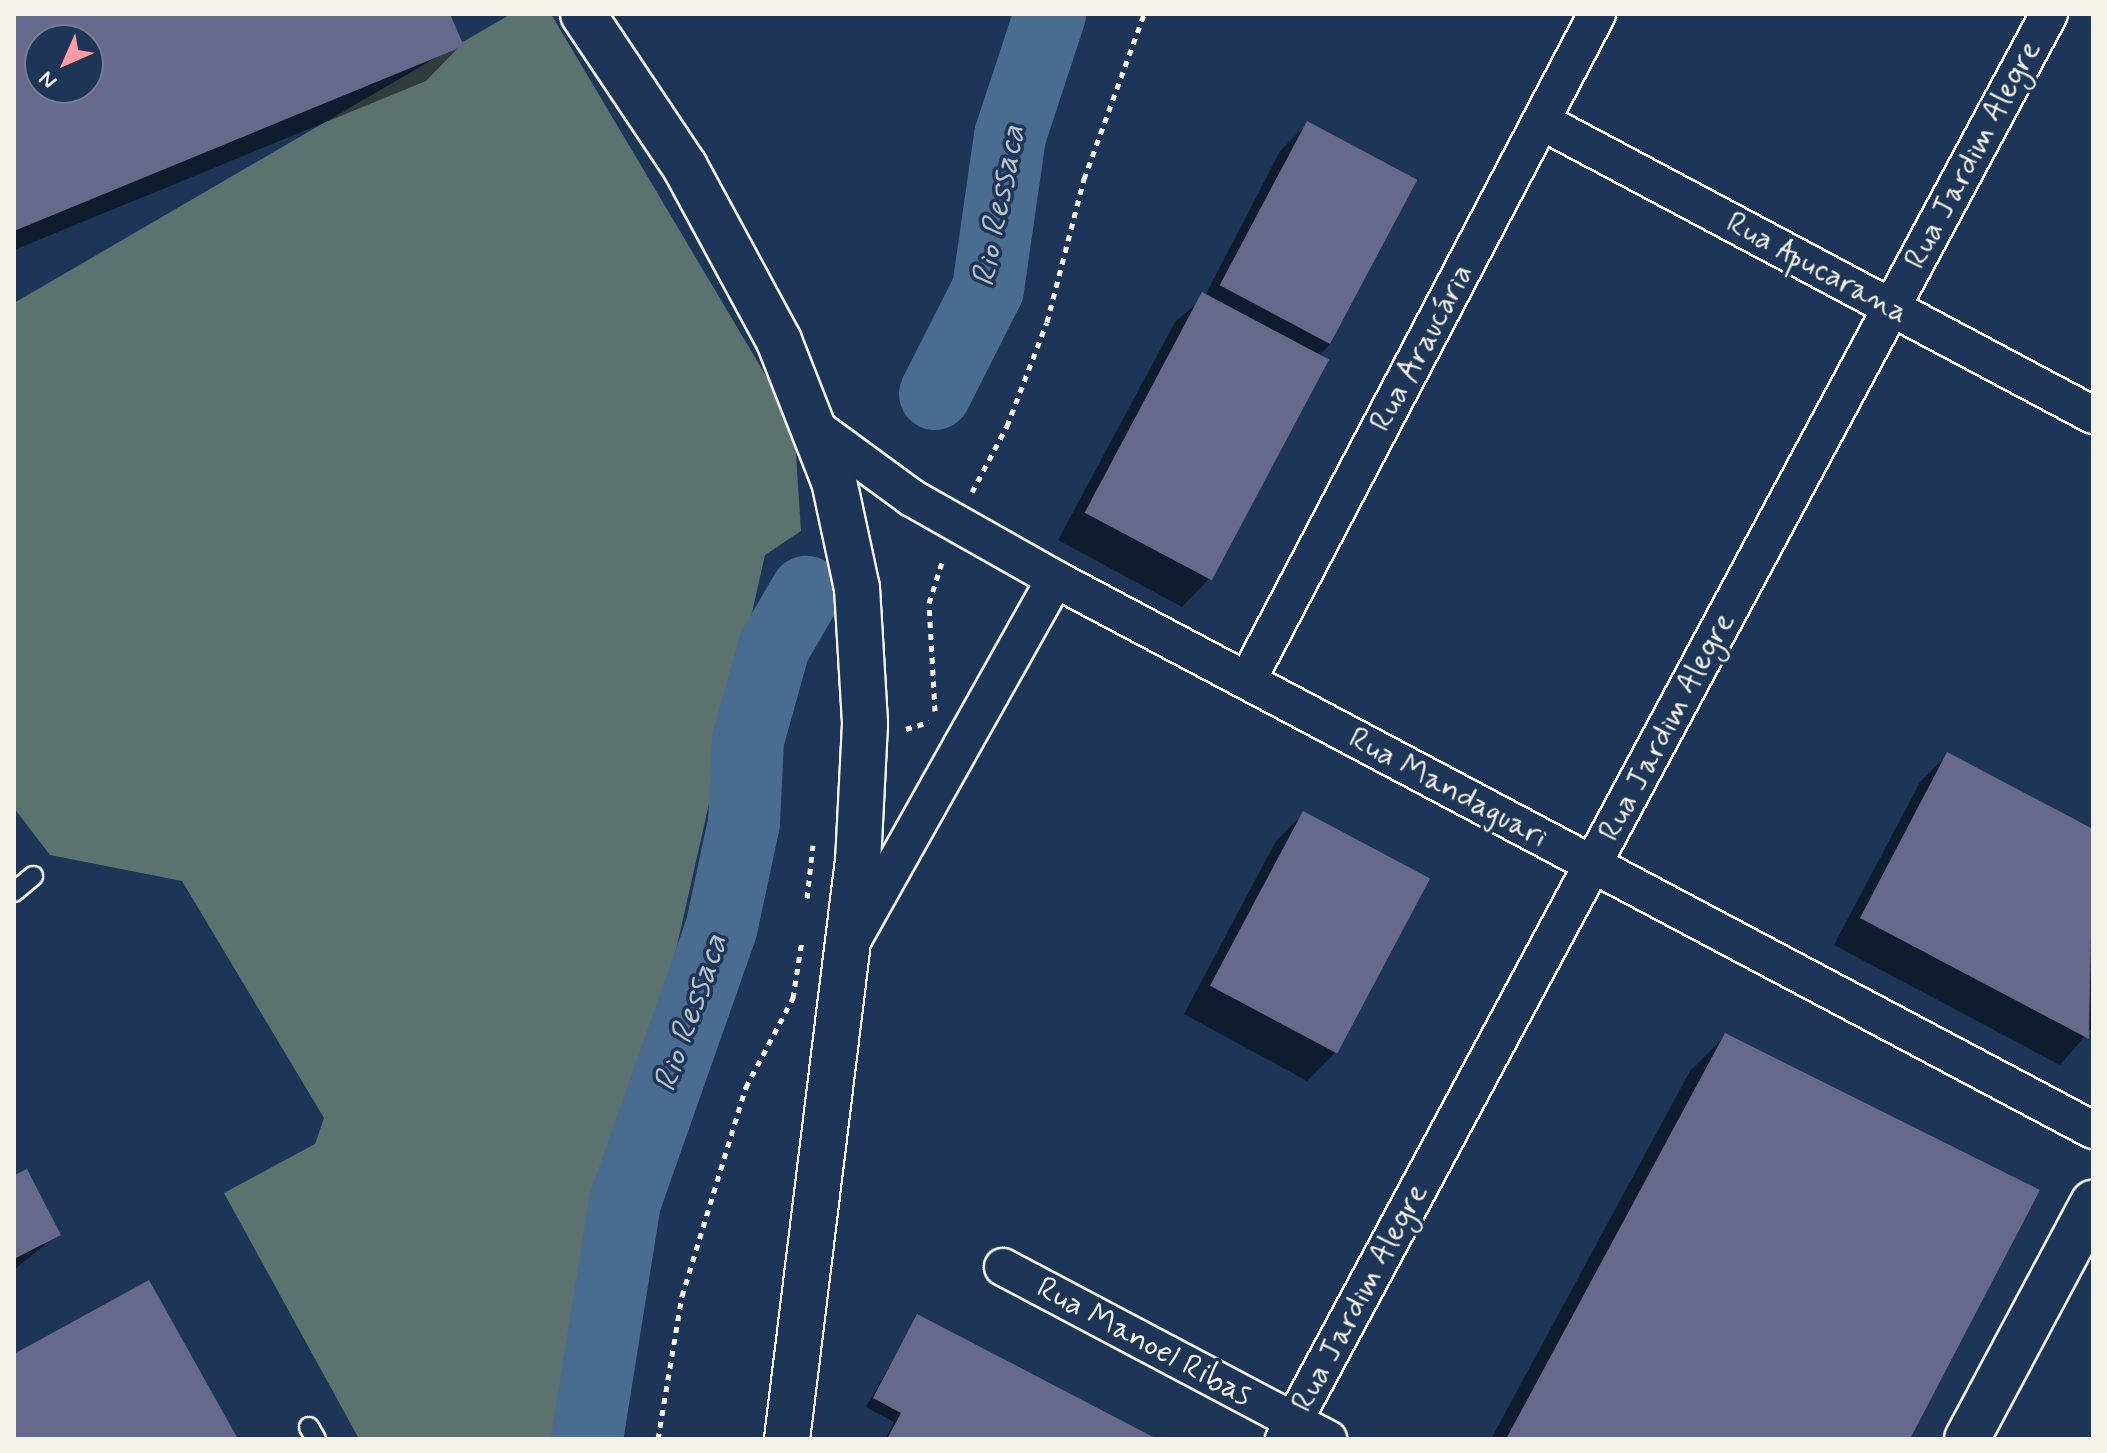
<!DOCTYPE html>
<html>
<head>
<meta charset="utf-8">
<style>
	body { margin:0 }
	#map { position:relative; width:2107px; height:1453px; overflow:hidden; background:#1d3557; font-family:Mynerve,sans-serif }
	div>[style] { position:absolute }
	.green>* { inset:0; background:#5b726e }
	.shadow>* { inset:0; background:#0007 }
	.river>* { height:72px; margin:-36px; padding:0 36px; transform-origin:36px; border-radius:36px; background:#4b6c91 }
	.building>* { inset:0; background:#66688c; transform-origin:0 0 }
	.path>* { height:5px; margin-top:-2.5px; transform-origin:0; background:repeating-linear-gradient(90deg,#f4f1e8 0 6px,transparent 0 12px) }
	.roads { filter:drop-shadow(2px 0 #f4f1e8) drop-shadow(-2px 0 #f4f1e8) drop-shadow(0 2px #f4f1e8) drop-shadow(0 -2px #f4f1e8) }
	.lane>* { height:18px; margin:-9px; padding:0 9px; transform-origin:9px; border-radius:9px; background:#1d3557 }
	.street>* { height:36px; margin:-18px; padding:0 18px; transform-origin:18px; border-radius:18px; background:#1d3557 }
	.secondary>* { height:44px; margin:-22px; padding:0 22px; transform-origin:22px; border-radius:22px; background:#1d3557 }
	span { translate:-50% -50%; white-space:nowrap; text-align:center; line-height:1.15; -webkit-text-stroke:7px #1d3557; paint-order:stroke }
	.street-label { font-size:32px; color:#f4f1e8 }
	.water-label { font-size:34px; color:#b9c2ca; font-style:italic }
	.frame { position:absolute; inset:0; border:16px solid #f4f1e8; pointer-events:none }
	.north { position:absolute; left:24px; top:24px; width:80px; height:80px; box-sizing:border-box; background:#1d3557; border:2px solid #738091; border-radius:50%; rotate:225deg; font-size:22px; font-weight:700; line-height:32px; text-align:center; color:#f4f1e8 }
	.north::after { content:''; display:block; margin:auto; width:28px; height:36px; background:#ff9aa2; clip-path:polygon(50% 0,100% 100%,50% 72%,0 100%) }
</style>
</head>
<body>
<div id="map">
	<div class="green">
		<i style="clip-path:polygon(511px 14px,551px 14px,794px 423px,801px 531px,765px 555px,649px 1070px,586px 1275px,566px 1439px,359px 1439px,224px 1193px,315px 1144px,324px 1118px,182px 881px,50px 855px,14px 808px,14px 303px)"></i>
	</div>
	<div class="shadow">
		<i style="clip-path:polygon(evenodd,14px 14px,448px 14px,461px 45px,426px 81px,14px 250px,14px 14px,40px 40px,88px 40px,88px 88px,40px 88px,40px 40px)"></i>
		<i style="clip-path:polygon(1307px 124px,1332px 342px,1318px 357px,1209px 579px,1182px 607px,1058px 540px,1175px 322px,1205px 296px,1280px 151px)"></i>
		<i style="clip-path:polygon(1947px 755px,2093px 831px,2093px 1027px,2060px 1065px,1834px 945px,1920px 782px)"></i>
		<i style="clip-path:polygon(1304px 813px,1335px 1053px,1307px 1081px,1184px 1014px,1276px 841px)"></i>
		<i style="clip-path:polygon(1726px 1035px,1908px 1439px,1491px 1439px,1690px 1071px)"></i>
		<i style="clip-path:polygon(14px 1178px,58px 1234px,14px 1270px)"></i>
		<i style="clip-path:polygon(918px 1316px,1153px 1439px,885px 1439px,894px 1422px,866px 1407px)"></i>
	</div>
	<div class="river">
		<i style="left:935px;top:394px;width:118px;rotate:-63.2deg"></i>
		<i style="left:988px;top:289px;width:155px;rotate:-81.8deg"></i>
		<i style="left:1010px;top:136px;width:128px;rotate:-71.8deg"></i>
		<i style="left:587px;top:1439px;width:240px;rotate:-80.9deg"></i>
		<i style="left:625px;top:1202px;width:288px;rotate:-70.6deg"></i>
		<i style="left:721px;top:930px;width:109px;rotate:-77.9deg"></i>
		<i style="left:744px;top:823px;width:83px;rotate:-87.2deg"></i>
		<i style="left:748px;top:740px;width:97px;rotate:-74.4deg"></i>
		<i style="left:774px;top:647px;width:64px;rotate:-59.8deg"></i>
	</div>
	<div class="building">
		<i style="clip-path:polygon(evenodd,14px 14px,450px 14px,464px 46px,14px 231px,14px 14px,40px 40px,88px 40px,88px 88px,40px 88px,40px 40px)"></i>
		<i style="left:1307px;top:121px;width:125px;height:186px;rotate:28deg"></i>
		<i style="left:1202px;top:292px;width:144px;height:250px;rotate:28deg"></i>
		<i style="clip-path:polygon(1947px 752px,2093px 829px,2089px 1039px,1860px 918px)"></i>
		<i style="left:1303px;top:811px;width:144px;height:198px;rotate:28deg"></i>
		<i style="clip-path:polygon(1725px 1033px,2040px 1190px,1910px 1439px,1506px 1439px)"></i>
		<i style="clip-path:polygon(27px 1169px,61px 1235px,14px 1259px,14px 1175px)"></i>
		<i style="clip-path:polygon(149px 1280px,238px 1439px,14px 1439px,14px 1354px)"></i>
		<i style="clip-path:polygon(917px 1314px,1157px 1439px,887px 1439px,901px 1413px,873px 1398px)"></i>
	</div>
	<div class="path">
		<i style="left:972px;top:492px;width:75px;rotate:-62.1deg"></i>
		<i style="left:1007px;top:426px;width:111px;rotate:-69deg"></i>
		<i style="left:1047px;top:322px;width:148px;rotate:-75.5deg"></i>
		<i style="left:1084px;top:179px;width:176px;rotate:-70deg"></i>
		<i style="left:935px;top:711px;width:108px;rotate:-93.2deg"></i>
		<i style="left:929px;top:603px;width:46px;rotate:-72.3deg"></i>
		<i style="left:906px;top:729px;width:24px;rotate:-17deg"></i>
		<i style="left:807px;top:898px;width:53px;rotate:-83.5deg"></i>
		<i style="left:658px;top:1439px;width:145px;rotate:-80.5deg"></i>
		<i style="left:682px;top:1296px;width:219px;rotate:-73deg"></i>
		<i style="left:746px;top:1087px;width:101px;rotate:-62.2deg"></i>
		<i style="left:793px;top:998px;width:59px;rotate:-81.2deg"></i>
	</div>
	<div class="roads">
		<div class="lane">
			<i style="left:14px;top:892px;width:25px;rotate:-40deg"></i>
			<i style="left:309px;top:1427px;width:14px;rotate:60deg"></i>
		</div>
		<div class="street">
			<i style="left:1541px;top:121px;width:625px;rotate:28.04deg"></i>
			<i style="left:815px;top:427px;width:120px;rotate:36.2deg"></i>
			<i style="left:912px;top:498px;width:164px;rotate:29.5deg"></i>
			<i style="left:1055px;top:579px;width:1175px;rotate:27.96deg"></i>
			<i style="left:1247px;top:681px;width:753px;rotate:-62.31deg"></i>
			<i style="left:852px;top:941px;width:415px;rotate:-60.7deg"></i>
			<i style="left:1003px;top:1267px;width:368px;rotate:27.9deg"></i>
			<i style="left:1284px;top:1439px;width:1617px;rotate:-61.77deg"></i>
		</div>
		<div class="secondary">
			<i style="left:583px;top:14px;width:184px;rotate:56.3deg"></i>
			<i style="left:685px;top:167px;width:198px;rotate:61.6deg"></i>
			<i style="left:779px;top:341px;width:150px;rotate:68.6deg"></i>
			<i style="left:834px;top:481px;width:109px;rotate:77.9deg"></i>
			<i style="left:857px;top:588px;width:136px;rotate:86.6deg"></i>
			<i style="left:865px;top:724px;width:136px;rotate:92.9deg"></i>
			<i style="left:858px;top:860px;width:583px;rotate:96.99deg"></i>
			<i style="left:1967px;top:1439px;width:268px;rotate:-61.9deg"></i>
		</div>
	</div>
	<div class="street-label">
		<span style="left:1973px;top:155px;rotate:-62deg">Rua Jardim Alegre</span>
		<span style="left:1817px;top:268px;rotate:28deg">Rua Apucarana</span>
		<span style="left:1422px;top:348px;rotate:-62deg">Rua Araucária</span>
		<span style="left:1667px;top:727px;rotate:-62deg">Rua Jardim Alegre</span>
		<span style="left:1448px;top:788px;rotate:28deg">Rua Mandaguari</span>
		<span style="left:1360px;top:1298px;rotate:-62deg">Rua Jardim Alegre</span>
		<span style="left:1144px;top:1342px;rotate:28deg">Rua Manoel Ribas</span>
	</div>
	<div class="water-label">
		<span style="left:999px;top:206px;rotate:-79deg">Rio Ressaca</span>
		<span style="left:691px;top:1013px;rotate:-71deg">Rio Ressaca</span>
	</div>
	<div class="frame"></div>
	<div class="north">N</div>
</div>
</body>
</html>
